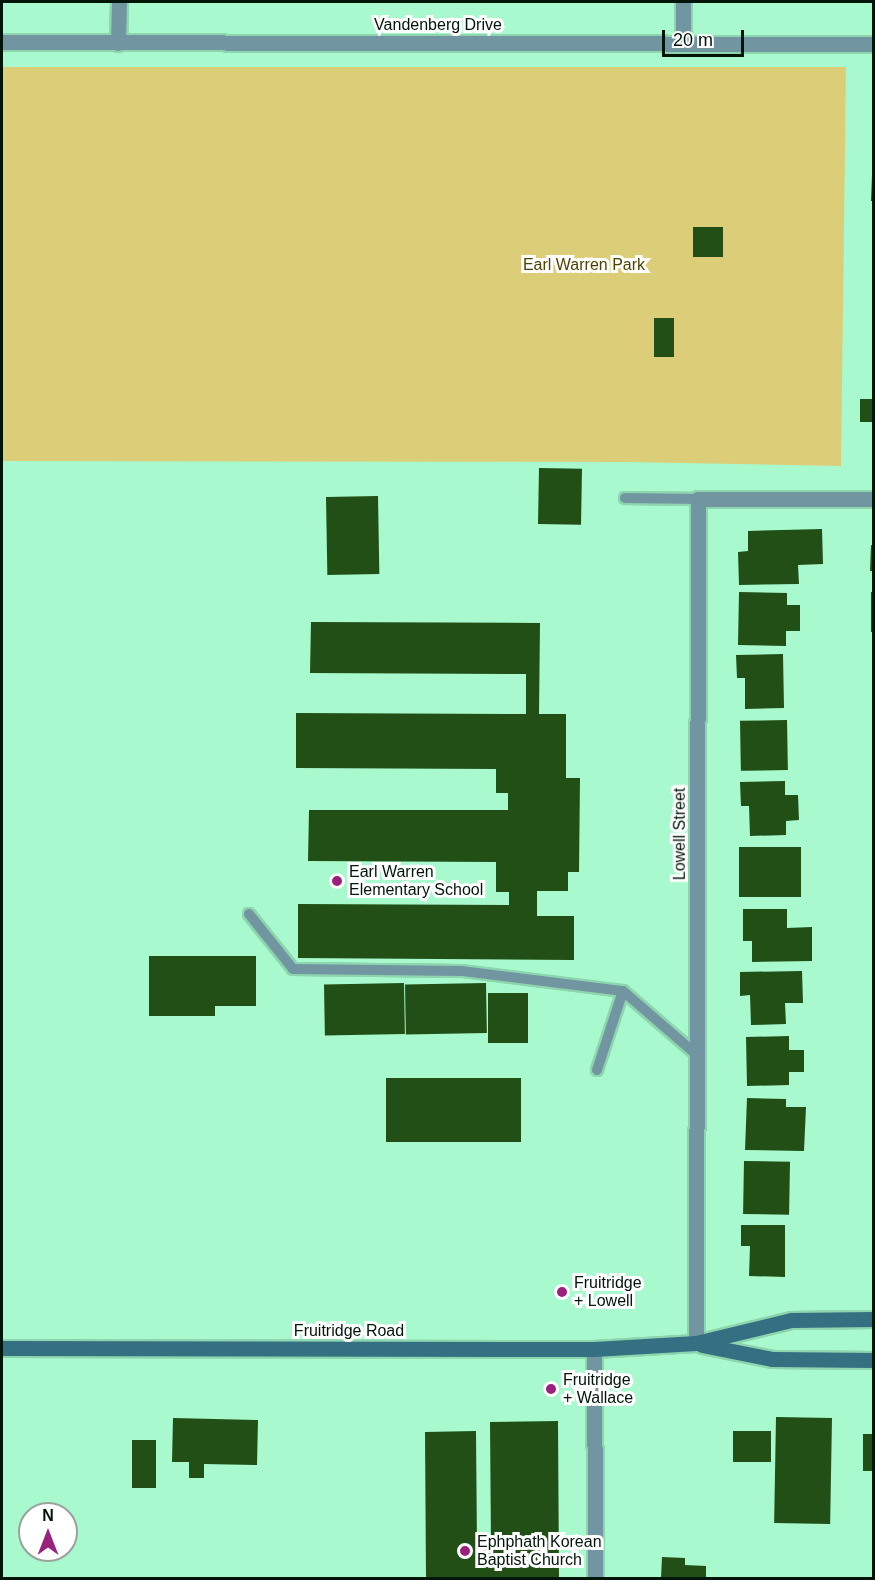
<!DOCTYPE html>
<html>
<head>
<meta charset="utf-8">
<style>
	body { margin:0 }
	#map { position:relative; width:875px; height:1580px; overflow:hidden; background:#a8f9cd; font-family:Arial,sans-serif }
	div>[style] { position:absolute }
	.green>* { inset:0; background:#dcce79 }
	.building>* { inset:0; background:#214f16; transform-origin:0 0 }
	.roads { filter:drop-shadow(2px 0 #8dd5ae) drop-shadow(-2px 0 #8dd5ae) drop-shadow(0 2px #8dd5ae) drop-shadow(0 -2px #8dd5ae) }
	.lane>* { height:10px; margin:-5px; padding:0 5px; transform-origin:5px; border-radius:5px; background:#7196a2 }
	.street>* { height:15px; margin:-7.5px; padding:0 7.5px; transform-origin:7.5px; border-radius:7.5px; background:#7196a2 }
	.secondary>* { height:15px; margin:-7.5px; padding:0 7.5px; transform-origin:7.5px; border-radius:7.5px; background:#347081 }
	.dots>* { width:16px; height:16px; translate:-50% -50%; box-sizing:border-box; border:3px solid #fff; border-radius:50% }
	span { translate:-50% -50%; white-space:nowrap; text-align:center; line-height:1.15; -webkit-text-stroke:6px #fff; paint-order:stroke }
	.street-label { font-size:16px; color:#001509 }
	.park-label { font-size:16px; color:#4d4402 }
	.poi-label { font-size:16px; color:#001509 }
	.left { translate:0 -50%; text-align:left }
	.frame { position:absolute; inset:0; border:3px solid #001509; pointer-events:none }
	.north { position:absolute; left:18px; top:1502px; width:60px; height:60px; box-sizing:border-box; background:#fff; border:2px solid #99a19d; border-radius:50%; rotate:0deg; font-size:16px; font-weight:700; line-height:24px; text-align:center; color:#001509 }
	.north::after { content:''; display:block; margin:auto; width:21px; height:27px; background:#9a227d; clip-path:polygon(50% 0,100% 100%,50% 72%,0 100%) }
	.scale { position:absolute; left:662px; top:30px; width:82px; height:27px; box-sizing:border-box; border:3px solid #001509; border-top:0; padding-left:8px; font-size:18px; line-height:21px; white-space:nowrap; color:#001509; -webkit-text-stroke:4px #fff; paint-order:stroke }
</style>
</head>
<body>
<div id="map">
	<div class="green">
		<i style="clip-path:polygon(2px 67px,846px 67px,841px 466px,628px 462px,2px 461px)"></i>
	</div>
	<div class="building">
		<i style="clip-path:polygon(872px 175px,874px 175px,874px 201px,871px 201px)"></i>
		<i style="left:693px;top:227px;width:30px;height:30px"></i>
		<i style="left:674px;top:318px;width:39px;height:20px;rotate:90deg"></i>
		<i style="left:860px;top:399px;width:14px;height:23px"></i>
		<i style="left:539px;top:468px;width:43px;height:56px;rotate:1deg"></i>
		<i style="left:378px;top:496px;width:78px;height:52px;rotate:89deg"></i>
		<i style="clip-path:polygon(822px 529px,823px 564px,798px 565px,799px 584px,739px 585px,738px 552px,748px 551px,748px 531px)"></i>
		<i style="clip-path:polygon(871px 545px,874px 546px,874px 571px,870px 571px)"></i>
		<i style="clip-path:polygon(739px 592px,787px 593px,787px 605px,800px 605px,800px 631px,786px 631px,786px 646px,738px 645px)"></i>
		<i style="left:871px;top:592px;width:3px;height:40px"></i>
		<i style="clip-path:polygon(311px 622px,540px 623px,539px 714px,566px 714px,566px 778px,580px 778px,579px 872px,568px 872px,568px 891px,537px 891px,537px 916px,574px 916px,574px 960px,298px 958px,298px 904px,509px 905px,509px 892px,496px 892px,496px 862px,308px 861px,309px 810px,508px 810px,508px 793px,496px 793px,496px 769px,296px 768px,296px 713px,526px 714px,526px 674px,310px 673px)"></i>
		<i style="clip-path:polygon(783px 654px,784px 708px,745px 709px,745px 678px,737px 678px,736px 655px)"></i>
		<i style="left:787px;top:720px;width:50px;height:47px;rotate:89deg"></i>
		<i style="clip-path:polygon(785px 781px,785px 795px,798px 795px,799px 820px,786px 821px,786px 835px,750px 836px,749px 806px,741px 806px,740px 782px)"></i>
		<i style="left:739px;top:847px;width:62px;height:50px"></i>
		<i style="clip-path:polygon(743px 909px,787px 909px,787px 928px,812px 927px,812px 961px,752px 962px,752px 941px,743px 941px)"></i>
		<i style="clip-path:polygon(149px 956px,256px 956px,256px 1006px,215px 1006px,215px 1016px,149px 1016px)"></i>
		<i style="clip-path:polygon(802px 971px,803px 1003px,785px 1003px,786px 1024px,751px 1025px,750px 995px,740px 996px,740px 972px)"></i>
		<i style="left:404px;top:983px;width:51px;height:80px;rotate:89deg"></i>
		<i style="left:486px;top:983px;width:50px;height:81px;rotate:89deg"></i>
		<i style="left:488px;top:993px;width:40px;height:50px"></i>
		<i style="clip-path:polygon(789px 1036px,789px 1050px,804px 1050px,804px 1072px,789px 1072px,789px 1085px,747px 1086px,746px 1037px)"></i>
		<i style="left:386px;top:1078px;width:135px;height:64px"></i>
		<i style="clip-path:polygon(747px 1098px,786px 1099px,786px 1107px,806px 1107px,804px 1151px,745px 1150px)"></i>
		<i style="left:744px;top:1161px;width:46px;height:53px;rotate:1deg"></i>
		<i style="clip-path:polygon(741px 1225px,785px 1225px,785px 1277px,749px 1276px,750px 1246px,741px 1246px)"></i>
		<i style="left:776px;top:1417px;width:56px;height:106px;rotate:1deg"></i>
		<i style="clip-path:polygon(173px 1418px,258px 1420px,257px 1465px,204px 1464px,204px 1478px,189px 1478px,189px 1462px,172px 1462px)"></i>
		<i style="clip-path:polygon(558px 1421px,559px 1578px,426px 1578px,425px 1432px,476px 1431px,477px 1546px,491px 1546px,490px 1422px)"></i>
		<i style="left:733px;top:1431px;width:38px;height:31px"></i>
		<i style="left:863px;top:1434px;width:11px;height:37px"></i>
		<i style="left:132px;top:1440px;width:24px;height:48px"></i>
		<i style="clip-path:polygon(662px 1557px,685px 1558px,685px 1565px,706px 1566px,706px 1578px,661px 1578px)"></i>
	</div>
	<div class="roads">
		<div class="lane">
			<i style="left:625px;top:498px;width:73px;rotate:0.8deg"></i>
			<i style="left:249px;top:914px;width:70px;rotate:51.3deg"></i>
			<i style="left:293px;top:969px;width:169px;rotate:0.7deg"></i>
			<i style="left:462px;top:971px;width:162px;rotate:7.1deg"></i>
			<i style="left:623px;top:991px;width:99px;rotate:40.9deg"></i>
			<i style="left:597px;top:1070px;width:83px;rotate:-71.8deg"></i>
		</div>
		<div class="street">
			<i style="left:683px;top:2px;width:41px;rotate:90deg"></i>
			<i style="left:2px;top:42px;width:872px;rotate:0.13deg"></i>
			<i style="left:118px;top:43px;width:41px;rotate:-88.6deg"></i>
			<i style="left:696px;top:1343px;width:844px;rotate:-89.86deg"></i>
			<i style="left:698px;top:499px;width:176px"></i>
			<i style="left:594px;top:1349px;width:229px;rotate:89.7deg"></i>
		</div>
		<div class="secondary">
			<i style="left:702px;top:1345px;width:71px;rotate:11.3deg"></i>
			<i style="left:772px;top:1359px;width:102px;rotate:0.6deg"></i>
			<i style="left:2px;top:1348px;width:592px;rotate:0.1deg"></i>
			<i style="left:594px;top:1349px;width:102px;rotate:-3.4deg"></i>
			<i style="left:696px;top:1343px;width:98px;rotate:-13.6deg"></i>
			<i style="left:791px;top:1320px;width:83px;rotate:-0.7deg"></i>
		</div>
	</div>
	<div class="dots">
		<i style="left:337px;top:881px;background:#9a227d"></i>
		<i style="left:562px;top:1292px;background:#9a227d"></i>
		<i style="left:551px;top:1389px;background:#9a227d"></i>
		<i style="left:465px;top:1551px;background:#9a227d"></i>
	</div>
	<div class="street-label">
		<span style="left:438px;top:25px">Vandenberg Drive</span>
		<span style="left:680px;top:834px;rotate:-90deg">Lowell Street</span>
		<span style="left:349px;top:1331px">Fruitridge Road</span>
	</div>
	<div class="park-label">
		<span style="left:584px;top:265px">Earl Warren Park</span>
	</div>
	<div class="poi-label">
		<span class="left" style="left:349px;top:881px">Earl Warren<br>Elementary School</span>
		<span class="left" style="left:574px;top:1292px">Fruitridge<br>+ Lowell</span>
		<span class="left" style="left:563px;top:1389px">Fruitridge<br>+ Wallace</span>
		<span class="left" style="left:477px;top:1551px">Ephphath Korean<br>Baptist Church</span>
	</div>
	<div class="frame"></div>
	<div class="north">N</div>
	<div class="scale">20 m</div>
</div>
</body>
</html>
